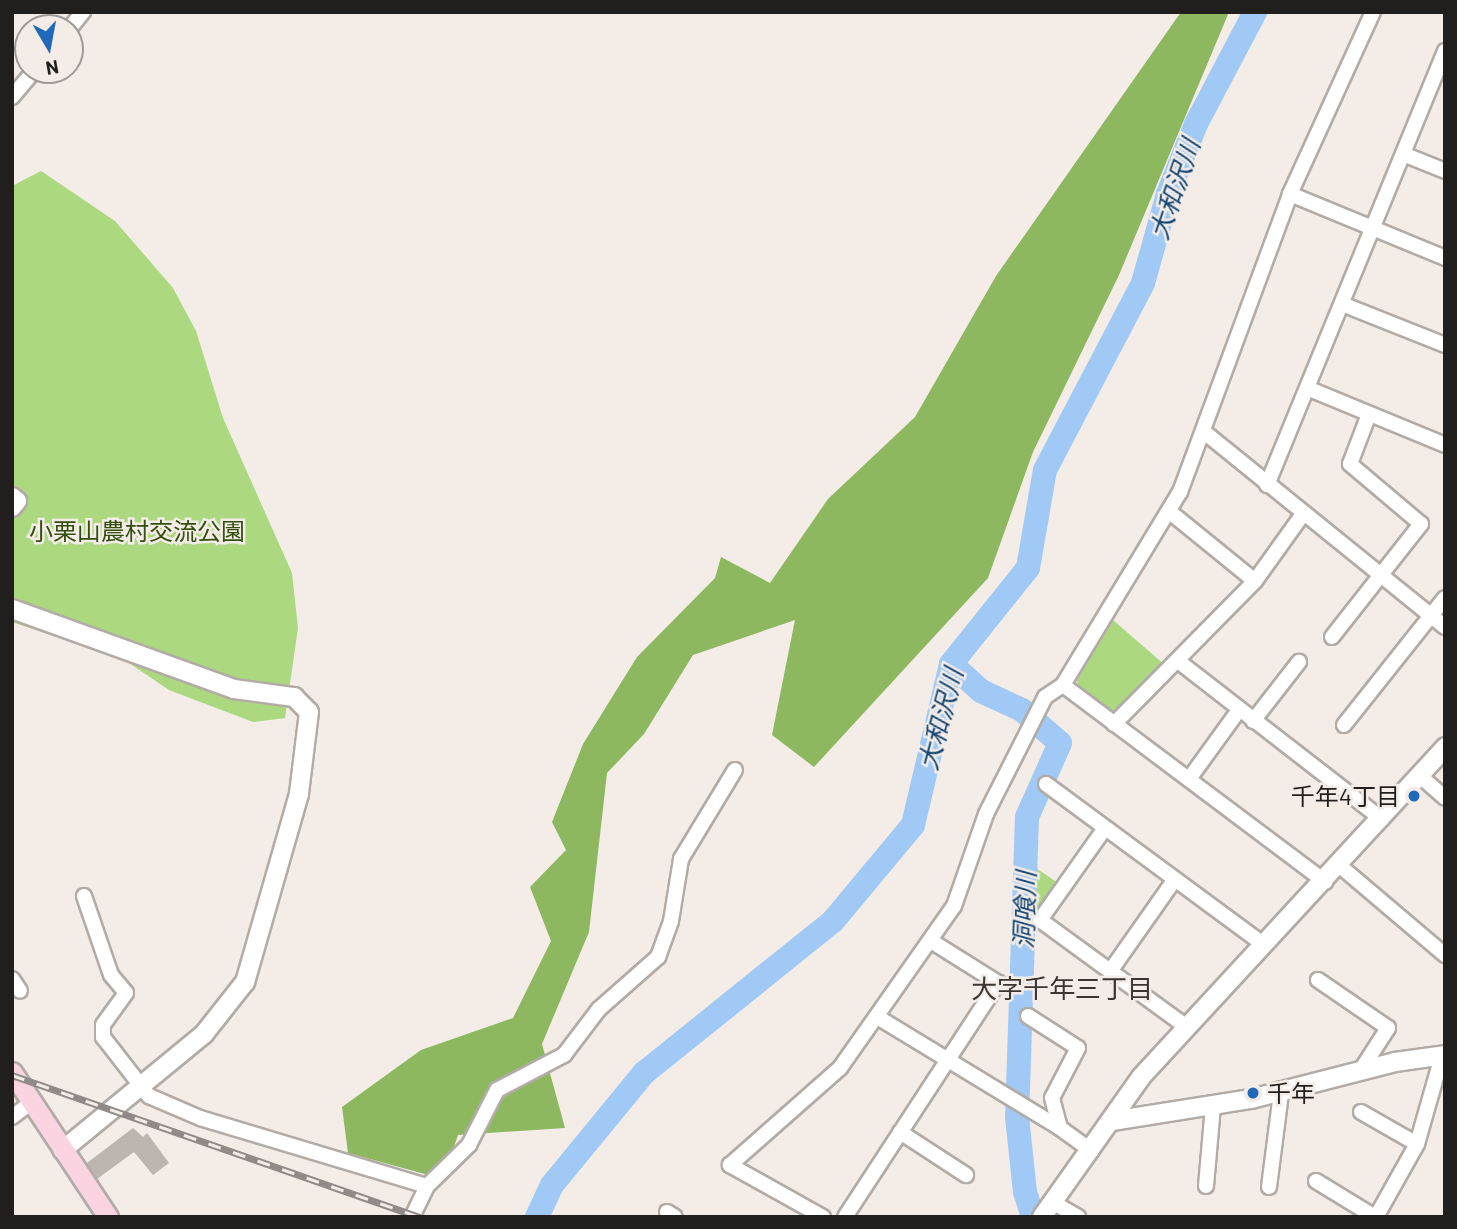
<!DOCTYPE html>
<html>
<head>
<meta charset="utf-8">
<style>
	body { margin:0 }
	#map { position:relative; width:1457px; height:1229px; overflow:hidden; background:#f3ece7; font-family:Barlow,"Noto Sans JP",sans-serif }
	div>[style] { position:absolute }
	.green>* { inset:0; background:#acd880 }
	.forest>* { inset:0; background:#8db860 }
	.river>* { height:24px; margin:-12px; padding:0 12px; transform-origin:12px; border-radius:12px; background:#a0c9f5 }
	.building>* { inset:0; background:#bcb5b0 }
	.roads { filter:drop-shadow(2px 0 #b2aba6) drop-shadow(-2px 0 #b2aba6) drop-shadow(0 2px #b2aba6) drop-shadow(0 -2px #b2aba6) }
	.minor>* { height:14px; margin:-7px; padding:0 7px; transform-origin:7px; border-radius:7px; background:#fff }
	.tertiary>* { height:18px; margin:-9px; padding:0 9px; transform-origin:9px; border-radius:9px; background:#fff }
	.secondary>* { height:19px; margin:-9.5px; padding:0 9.5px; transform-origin:9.5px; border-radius:9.5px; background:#fbd4e1 }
	.rail>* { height:7px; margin-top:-3.5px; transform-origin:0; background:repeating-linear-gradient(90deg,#f3ece7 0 13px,#908b88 0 26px); box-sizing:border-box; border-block:2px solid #908b88 }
	.dots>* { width:19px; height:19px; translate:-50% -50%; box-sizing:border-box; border:4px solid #f3ece7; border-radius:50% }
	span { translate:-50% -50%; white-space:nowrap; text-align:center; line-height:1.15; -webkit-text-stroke:5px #f3ece7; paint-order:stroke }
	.park-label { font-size:24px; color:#334e0e }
	.poi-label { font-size:24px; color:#211f1d }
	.right { translate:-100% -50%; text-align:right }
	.left { translate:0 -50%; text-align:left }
	.water-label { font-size:26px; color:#154775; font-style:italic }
	.neighbourhood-label { font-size:26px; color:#3c3632 }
	.frame { position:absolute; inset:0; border:14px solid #211f1d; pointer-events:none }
	.north { position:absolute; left:14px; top:14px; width:70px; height:70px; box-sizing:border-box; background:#f3ece7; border:2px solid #9f9a96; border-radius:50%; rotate:170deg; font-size:19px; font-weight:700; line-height:28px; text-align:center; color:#211f1d }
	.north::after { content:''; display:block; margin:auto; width:24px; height:32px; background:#1f69b8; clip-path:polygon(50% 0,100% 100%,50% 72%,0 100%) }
</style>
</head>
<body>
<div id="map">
	<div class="green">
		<i style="clip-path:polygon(41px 171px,115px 221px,173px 288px,196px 331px,223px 418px,292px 573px,298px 628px,285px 718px,253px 722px,169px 690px,123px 659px,12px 622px,12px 186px)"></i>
		<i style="clip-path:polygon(1113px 620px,1166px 666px,1119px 712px,1109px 715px,1079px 692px,1077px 680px)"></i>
		<i style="clip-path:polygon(1030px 864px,1058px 883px,1040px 909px,1026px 900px)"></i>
	</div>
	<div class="forest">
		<i style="clip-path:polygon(1181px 12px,1229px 12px,1119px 275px,1033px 452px,988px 578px,814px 767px,772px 735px,795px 620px,693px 655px,644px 734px,607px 773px,589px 932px,542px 1044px,565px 1128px,458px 1135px,443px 1179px,348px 1153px,342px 1107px,421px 1050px,513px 1018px,551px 941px,530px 887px,566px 850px,552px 822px,583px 744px,637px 657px,715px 578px,721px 557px,770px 583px,828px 499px,915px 417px,996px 276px)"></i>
	</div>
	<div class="river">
		<i style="left:951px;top:664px;width:40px;rotate:42deg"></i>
		<i style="left:981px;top:691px;width:45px;rotate:24.9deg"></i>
		<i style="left:1022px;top:710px;width:50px;rotate:41deg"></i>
		<i style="left:1060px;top:743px;width:81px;rotate:114deg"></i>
		<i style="left:1027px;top:817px;width:300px;rotate:91.9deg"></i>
		<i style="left:1017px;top:1117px;width:75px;rotate:83.9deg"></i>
		<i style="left:1025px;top:1192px;width:26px;rotate:72deg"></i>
		<i style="left:537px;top:1217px;width:35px;rotate:-65deg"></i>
		<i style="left:552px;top:1185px;width:145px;rotate:-50.6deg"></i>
		<i style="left:644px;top:1073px;width:243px;rotate:-38.8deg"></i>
		<i style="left:833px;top:921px;width:125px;rotate:-50.2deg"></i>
		<i style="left:913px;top:825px;width:165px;rotate:-76.7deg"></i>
		<i style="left:951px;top:664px;width:123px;rotate:-51.3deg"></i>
		<i style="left:1028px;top:568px;width:99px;rotate:-80.2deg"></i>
		<i style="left:1045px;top:470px;width:211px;rotate:-62.3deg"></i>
		<i style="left:1143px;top:283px;width:92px;rotate:-74.3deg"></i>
		<i style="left:1168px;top:194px;width:75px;rotate:-68.2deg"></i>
		<i style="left:1196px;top:124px;width:127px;rotate:-62.2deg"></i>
	</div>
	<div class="building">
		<i style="clip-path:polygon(133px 1128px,143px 1137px,147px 1133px,169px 1163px,153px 1175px,134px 1152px,97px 1179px,87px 1163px)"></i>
	</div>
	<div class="roads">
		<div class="minor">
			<i style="left:70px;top:28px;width:21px;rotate:-51deg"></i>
			<i style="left:12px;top:97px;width:35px;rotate:-50deg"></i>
			<i style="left:1403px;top:154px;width:45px;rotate:22deg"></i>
			<i style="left:1290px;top:194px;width:168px;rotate:22.4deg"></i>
			<i style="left:1342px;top:304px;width:111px;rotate:21.7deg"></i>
			<i style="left:1307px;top:388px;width:149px;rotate:22.4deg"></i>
			<i style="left:1203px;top:431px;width:311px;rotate:39deg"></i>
			<i style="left:1267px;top:485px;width:469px;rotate:-67.7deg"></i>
			<i style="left:1170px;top:512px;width:109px;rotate:39.1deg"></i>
			<i style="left:1332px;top:637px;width:144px;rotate:-51.8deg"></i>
			<i style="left:1421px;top:524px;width:93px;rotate:-139.8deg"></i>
			<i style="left:1350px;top:464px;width:53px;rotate:-69.2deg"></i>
			<i style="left:1178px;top:661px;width:258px;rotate:37.8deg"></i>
			<i style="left:1063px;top:685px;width:328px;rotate:36.9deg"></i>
			<i style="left:1253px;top:721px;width:75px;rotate:-52.1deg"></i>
			<i style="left:1114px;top:724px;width:201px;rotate:-45.4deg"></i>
			<i style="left:1255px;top:581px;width:82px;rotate:-54.4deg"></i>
			<i style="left:1344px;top:725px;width:162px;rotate:-51.5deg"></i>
			<i style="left:1420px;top:776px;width:33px;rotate:41deg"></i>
			<i style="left:1189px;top:779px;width:85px;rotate:-54.1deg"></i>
			<i style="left:1046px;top:784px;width:271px;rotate:36.4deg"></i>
			<i style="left:1105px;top:828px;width:113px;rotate:125.2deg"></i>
			<i style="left:1040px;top:920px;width:182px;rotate:36.1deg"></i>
			<i style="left:1340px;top:866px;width:138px;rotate:40.3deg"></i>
			<i style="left:84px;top:896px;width:83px;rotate:71.1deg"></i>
			<i style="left:111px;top:975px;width:23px;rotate:50deg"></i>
			<i style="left:126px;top:993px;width:39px;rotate:126deg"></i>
			<i style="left:103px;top:1025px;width:12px;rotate:90deg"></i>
			<i style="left:103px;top:1037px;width:75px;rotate:52.1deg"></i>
			<i style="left:149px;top:1096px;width:56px;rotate:23.3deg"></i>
			<i style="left:200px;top:1118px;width:237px;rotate:16.7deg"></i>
			<i style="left:1111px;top:970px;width:111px;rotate:-54.9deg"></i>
			<i style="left:12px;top:979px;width:14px;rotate:56deg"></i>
			<i style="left:1318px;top:980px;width:85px;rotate:34.4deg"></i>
			<i style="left:1388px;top:1028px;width:50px;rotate:122.7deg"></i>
			<i style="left:1028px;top:1016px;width:59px;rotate:32.6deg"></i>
			<i style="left:1078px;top:1048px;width:56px;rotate:117.5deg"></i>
			<i style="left:1052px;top:1098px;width:31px;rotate:75deg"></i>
			<i style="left:1060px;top:1128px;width:39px;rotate:36deg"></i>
			<i style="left:879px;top:1018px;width:212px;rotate:31.3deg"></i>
			<i style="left:1361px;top:1112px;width:64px;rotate:29.7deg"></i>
			<i style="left:12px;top:1117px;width:25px;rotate:-37deg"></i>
			<i style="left:900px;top:1132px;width:79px;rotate:33.1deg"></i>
			<i style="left:1316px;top:1181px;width:69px;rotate:31.4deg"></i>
			<i style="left:1206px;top:1186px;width:80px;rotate:-85deg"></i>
			<i style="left:1269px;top:1187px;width:95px;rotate:-82.7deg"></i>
			<i style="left:1054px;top:1203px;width:28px;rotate:30deg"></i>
			<i style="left:667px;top:1212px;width:9px;rotate:32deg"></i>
			<i style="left:412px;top:1217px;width:34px;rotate:-64deg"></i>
			<i style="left:427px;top:1186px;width:59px;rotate:-44.3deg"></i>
			<i style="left:469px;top:1145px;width:62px;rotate:-63deg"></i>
			<i style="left:497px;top:1090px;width:76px;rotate:-27.6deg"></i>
			<i style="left:564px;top:1055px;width:58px;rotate:-52.7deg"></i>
			<i style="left:599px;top:1009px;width:79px;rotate:-41.4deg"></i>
			<i style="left:658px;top:957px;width:38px;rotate:-70deg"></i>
			<i style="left:671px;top:921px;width:63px;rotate:-80.8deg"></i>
			<i style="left:681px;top:859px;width:104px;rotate:-58.8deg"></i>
			<i style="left:823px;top:1217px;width:107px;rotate:-150.8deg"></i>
			<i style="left:730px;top:1165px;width:147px;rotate:-41.4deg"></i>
			<i style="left:840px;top:1068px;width:198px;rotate:-54.9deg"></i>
			<i style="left:954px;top:906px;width:97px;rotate:-70.8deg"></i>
			<i style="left:986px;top:814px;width:131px;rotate:-63.2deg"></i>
			<i style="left:1045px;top:697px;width:22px;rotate:-34deg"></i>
			<i style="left:1063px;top:685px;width:226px;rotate:-58.8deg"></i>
			<i style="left:1180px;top:492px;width:318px;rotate:-69.7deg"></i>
			<i style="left:1290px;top:194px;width:200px;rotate:-65.5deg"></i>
			<i style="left:845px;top:1217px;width:280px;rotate:-56.8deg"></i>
			<i style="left:998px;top:983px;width:79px;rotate:-147.9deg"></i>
			<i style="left:1376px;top:1217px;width:84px;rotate:-60.7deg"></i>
			<i style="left:1417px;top:1144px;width:91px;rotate:-74.1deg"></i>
		</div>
		<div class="tertiary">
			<i style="left:12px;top:497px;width:6px;rotate:39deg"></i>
			<i style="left:17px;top:501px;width:8px;rotate:130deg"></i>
			<i style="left:12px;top:609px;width:236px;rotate:19.8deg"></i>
			<i style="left:234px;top:689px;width:61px;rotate:7.6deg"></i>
			<i style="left:294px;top:697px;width:21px;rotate:45deg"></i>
			<i style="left:309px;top:712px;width:83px;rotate:97deg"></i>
			<i style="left:299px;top:794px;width:196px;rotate:106deg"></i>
			<i style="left:245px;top:982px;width:66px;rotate:128.3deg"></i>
			<i style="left:204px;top:1034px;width:183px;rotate:140.6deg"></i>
			<i style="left:1112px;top:1121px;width:141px;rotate:-9deg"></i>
			<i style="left:1251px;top:1099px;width:149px;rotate:-14.4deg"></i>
			<i style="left:1395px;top:1062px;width:50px;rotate:-8deg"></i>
			<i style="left:1042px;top:1217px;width:171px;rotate:-54.7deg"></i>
			<i style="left:1141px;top:1077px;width:449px;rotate:-47.3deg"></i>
		</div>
		<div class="secondary">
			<i style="left:12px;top:1072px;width:174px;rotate:56.5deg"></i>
		</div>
	</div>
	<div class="rail">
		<i style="left:12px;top:1075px;width:432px;rotate:19.2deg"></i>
	</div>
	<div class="dots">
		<i style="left:1414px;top:796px;background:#1f69b8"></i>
		<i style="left:1253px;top:1093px;background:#1f69b8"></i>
	</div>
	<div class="park-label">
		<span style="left:137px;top:531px">小栗山農村交流公園</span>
	</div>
	<div class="poi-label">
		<span class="right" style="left:1400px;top:796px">千年4丁目</span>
		<span class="left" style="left:1267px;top:1093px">千年</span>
	</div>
	<div class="water-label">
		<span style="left:1174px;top:189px;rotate:-71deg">大和沢川</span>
		<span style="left:940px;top:719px;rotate:-75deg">大和沢川</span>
		<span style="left:1024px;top:910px;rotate:-88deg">洞喰川</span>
	</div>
	<div class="neighbourhood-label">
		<span style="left:1062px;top:988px">大字千年三丁目</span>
	</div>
	<div class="frame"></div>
	<div class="north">N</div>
</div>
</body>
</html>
